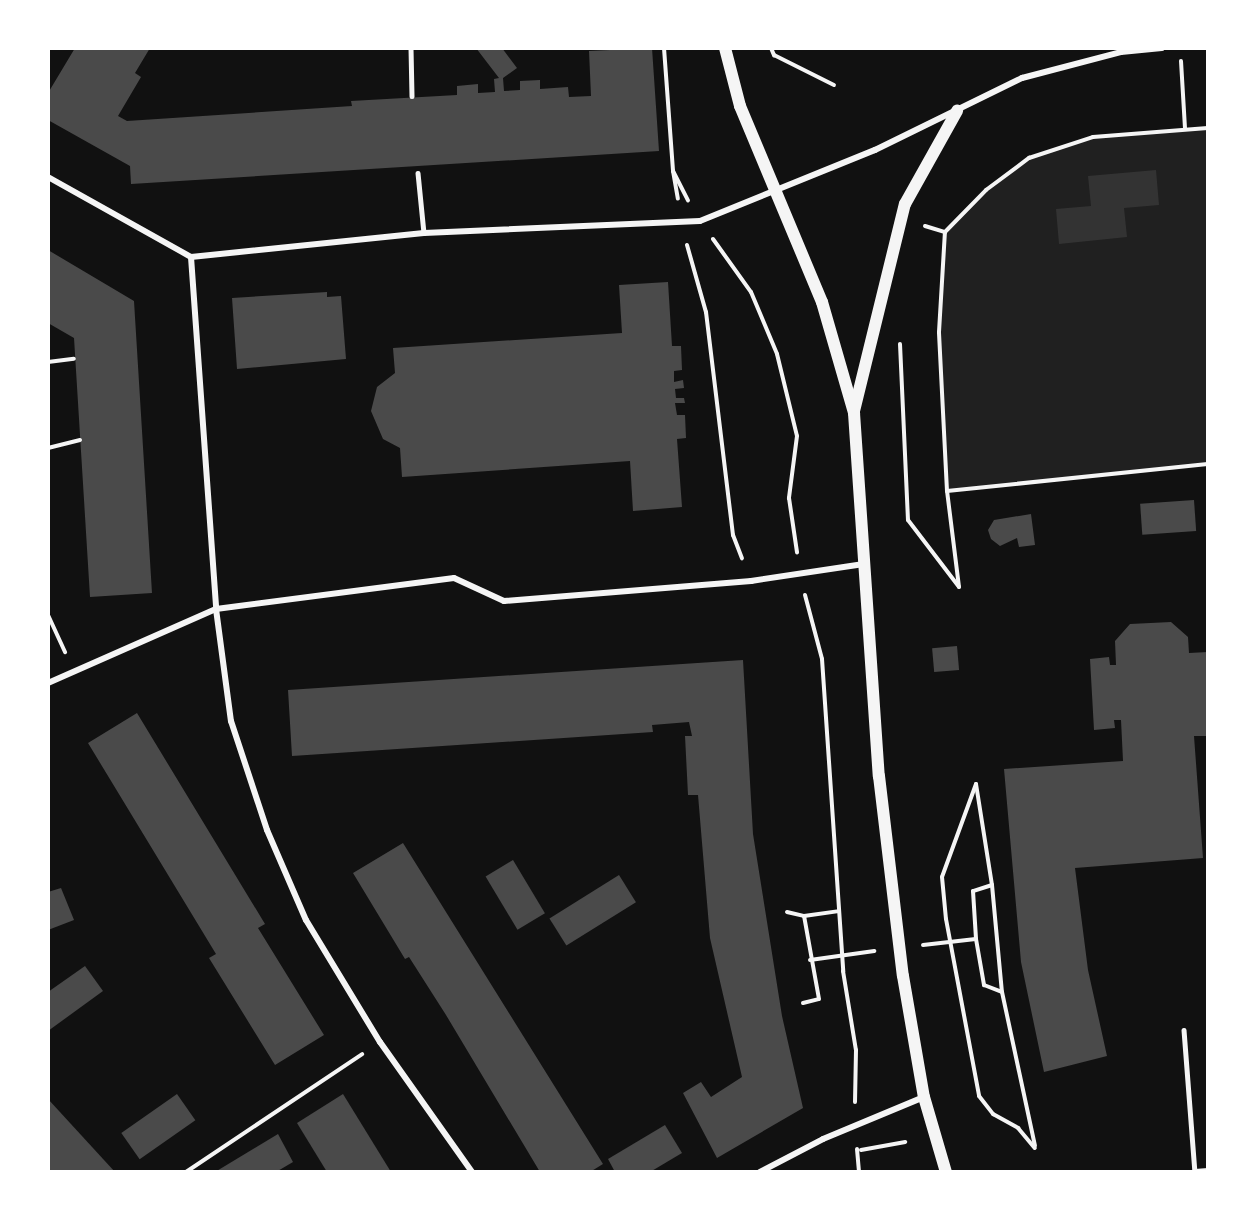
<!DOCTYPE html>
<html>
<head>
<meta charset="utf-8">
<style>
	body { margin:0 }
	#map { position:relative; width:1256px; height:1220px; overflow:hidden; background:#111; font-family:"Open Sans",sans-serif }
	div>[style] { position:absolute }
	.green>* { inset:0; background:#202020 }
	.water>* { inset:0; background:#333 }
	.building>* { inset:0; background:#4a4a4a; transform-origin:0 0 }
	.path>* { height:4px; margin:-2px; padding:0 2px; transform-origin:2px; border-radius:2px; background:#f5f5f5 }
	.service>* { height:4.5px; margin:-2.25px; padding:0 2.25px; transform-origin:2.25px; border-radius:2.25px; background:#f5f5f5 }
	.minor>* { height:6px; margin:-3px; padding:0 3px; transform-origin:3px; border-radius:3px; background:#f5f5f5 }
	.secondary>* { height:12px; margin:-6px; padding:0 6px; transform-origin:6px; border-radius:6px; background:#f5f5f5 }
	span { translate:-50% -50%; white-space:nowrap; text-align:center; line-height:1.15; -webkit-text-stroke:6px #fff; paint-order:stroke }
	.frame { position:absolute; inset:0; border:50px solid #fff; pointer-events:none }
</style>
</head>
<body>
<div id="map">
	<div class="green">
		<i style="clip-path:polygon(1208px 128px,1208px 464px,947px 491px,939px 332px,945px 232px,986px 190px,1029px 158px,1093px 137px)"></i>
	</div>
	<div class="water">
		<i style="clip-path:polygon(1156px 170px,1159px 205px,1124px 208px,1127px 237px,1059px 244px,1056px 209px,1091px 206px,1088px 176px)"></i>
	</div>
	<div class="building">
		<i style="clip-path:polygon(75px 48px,150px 48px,135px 73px,141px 77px,118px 116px,127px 121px,352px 106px,351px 101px,457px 95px,457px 86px,478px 84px,478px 93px,495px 92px,494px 79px,499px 78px,476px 48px,502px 48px,517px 68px,503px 78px,504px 91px,520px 90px,520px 81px,540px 80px,540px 89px,568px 87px,569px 97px,591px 96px,589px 51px,652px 48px,659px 151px,131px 184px,130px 166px,48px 120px,48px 93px)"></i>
		<i style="clip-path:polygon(48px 250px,134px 301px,152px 593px,90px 597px,74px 338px,48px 323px)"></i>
		<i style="clip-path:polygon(668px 282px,672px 346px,681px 346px,682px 370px,674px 371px,674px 382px,683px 380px,684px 388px,675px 389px,676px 398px,684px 398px,685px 403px,675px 403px,677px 415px,685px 415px,686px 438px,677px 439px,682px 507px,633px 511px,630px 461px,402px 477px,400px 448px,383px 439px,371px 411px,377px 387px,395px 373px,393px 348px,622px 333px,619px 285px)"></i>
		<i style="clip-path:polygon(327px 292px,327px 297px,341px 296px,346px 359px,237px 369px,232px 298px)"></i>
		<i style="left:1194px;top:500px;width:31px;height:54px;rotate:86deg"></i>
		<i style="clip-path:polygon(1031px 514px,1035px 545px,1019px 547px,1017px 538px,1000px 546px,991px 539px,988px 530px,994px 520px)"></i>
		<i style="clip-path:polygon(1171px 622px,1188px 637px,1189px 653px,1208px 652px,1208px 736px,1194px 736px,1203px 858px,1075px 868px,1088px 970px,1107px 1056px,1044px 1072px,1021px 962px,1004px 769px,1123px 761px,1121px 720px,1114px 720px,1115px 728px,1094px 730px,1090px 659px,1109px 657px,1110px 665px,1116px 665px,1115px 641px,1130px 624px)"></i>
		<i style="left:957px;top:646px;width:24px;height:25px;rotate:85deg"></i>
		<i style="clip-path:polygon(743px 660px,753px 834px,782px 1016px,803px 1108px,717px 1158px,683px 1093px,701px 1082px,711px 1097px,742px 1077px,710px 938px,698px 795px,688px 795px,685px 736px,692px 736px,689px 722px,652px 725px,653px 732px,292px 756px,288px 690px)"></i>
		<i style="clip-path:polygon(137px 713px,265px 924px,258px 928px,324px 1035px,275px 1065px,209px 958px,216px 954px,88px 743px)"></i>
		<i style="clip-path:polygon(403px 843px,603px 1164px,590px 1172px,540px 1172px,446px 1015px,409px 957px,405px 959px,353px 873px)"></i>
		<i style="left:513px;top:860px;width:62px;height:32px;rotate:59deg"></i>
		<i style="left:619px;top:875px;width:32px;height:82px;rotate:58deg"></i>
		<i style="clip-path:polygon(61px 888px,74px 920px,48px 930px,48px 892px)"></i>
		<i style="clip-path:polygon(85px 966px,103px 991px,48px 1031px,48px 992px)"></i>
		<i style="left:177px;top:1094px;width:32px;height:68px;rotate:55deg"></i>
		<i style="clip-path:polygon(343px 1094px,391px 1172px,327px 1172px,297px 1123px)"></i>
		<i style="clip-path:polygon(48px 1099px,115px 1172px,48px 1172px)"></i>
		<i style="clip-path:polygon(665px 1125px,682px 1153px,650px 1172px,615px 1172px,608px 1159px)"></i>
		<i style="clip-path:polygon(278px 1134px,293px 1162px,276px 1172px,215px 1172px)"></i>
	</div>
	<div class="path">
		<i style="left:664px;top:48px;width:123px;rotate:85.8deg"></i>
		<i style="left:673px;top:171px;width:28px;rotate:80deg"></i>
		<i style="left:771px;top:48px;width:8px;rotate:67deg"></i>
		<i style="left:774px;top:55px;width:67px;rotate:26.6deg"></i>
		<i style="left:1181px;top:61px;width:68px;rotate:86.6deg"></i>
		<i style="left:673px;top:171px;width:33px;rotate:63deg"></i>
		<i style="left:925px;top:226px;width:21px;rotate:17deg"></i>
		<i style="left:713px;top:239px;width:65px;rotate:54.4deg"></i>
		<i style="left:751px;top:292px;width:67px;rotate:67.2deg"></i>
		<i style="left:777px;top:354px;width:84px;rotate:76.3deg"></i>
		<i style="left:797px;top:436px;width:63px;rotate:97.4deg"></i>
		<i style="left:789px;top:498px;width:55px;rotate:81.6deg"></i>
		<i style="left:687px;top:245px;width:70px;rotate:74.2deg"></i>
		<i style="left:706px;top:312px;width:225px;rotate:83.1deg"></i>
		<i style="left:733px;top:535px;width:25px;rotate:69deg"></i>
		<i style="left:900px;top:344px;width:176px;rotate:87.4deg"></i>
		<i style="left:908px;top:520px;width:84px;rotate:52.7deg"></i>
		<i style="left:48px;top:362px;width:26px;rotate:-7deg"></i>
		<i style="left:48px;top:448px;width:33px;rotate:-14deg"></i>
		<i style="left:947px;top:491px;width:262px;rotate:-5.9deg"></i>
		<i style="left:959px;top:587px;width:97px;rotate:-97.1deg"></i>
		<i style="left:947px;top:491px;width:159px;rotate:-92.9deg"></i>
		<i style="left:939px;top:332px;width:100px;rotate:-86.6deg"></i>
		<i style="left:945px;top:232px;width:59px;rotate:-45.7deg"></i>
		<i style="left:986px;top:190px;width:54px;rotate:-36.7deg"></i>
		<i style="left:1029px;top:158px;width:67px;rotate:-18.2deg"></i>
		<i style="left:1093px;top:137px;width:115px;rotate:-4.5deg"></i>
		<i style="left:805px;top:595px;width:66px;rotate:75.1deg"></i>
		<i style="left:822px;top:659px;width:313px;rotate:86.1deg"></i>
		<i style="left:843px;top:971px;width:80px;rotate:80.7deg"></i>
		<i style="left:856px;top:1050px;width:52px;rotate:91.1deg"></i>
		<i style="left:48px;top:615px;width:41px;rotate:65.3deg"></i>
		<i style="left:976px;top:784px;width:99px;rotate:110.1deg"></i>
		<i style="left:942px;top:877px;width:42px;rotate:84.6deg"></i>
		<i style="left:946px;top:919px;width:180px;rotate:79.4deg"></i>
		<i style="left:979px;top:1096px;width:23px;rotate:52deg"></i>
		<i style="left:993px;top:1114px;width:29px;rotate:29deg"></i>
		<i style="left:1018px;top:1128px;width:26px;rotate:50deg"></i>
		<i style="left:976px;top:784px;width:102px;rotate:81deg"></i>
		<i style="left:992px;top:885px;width:20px;rotate:162deg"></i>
		<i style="left:973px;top:891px;width:48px;rotate:86.4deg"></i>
		<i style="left:976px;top:939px;width:47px;rotate:80.1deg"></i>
		<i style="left:984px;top:985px;width:19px;rotate:21deg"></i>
		<i style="left:1002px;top:992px;width:157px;rotate:77.9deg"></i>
		<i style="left:992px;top:885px;width:107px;rotate:84.7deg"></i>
		<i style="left:787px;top:912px;width:17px;rotate:13deg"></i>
		<i style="left:804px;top:916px;width:35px;rotate:-8deg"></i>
		<i style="left:923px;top:945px;width:53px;rotate:-6.5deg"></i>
		<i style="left:810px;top:960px;width:65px;rotate:-8deg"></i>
		<i style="left:803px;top:1003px;width:16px;rotate:-14deg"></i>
		<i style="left:819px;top:999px;width:84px;rotate:-100.2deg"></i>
		<i style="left:857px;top:1149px;width:23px;rotate:85deg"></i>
		<i style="left:861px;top:1150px;width:45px;rotate:-10.3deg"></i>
		<i style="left:186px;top:1172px;width:212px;rotate:-33.8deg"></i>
	</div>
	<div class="service">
		<i style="left:411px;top:48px;width:48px;rotate:88.8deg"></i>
		<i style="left:418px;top:173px;width:60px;rotate:84.3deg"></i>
		<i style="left:1184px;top:1030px;width:142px;rotate:85.6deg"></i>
	</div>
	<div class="minor">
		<i style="left:48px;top:177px;width:164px;rotate:29.2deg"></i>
		<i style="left:191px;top:257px;width:234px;rotate:-5.9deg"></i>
		<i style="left:424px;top:233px;width:276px;rotate:-2.5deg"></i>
		<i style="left:700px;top:221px;width:189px;rotate:-22.1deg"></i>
		<i style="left:875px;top:150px;width:164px;rotate:-26.1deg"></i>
		<i style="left:1022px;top:78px;width:102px;rotate:-14.7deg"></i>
		<i style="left:1121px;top:52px;width:41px;rotate:-5.6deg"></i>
		<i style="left:191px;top:257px;width:353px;rotate:85.9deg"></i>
		<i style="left:216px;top:609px;width:113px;rotate:82.4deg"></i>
		<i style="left:231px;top:721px;width:115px;rotate:71.7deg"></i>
		<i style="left:267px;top:830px;width:98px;rotate:66.6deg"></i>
		<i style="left:306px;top:920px;width:143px;rotate:58.8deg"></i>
		<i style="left:380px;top:1042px;width:159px;rotate:54.7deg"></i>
		<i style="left:48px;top:683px;width:184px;rotate:-23.8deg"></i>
		<i style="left:216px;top:609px;width:240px;rotate:-7.4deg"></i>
		<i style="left:454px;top:578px;width:55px;rotate:24.7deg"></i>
		<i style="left:504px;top:601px;width:248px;rotate:-4.6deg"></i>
		<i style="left:751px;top:581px;width:114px;rotate:-8.6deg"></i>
		<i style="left:760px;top:1172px;width:71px;rotate:-27.6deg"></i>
		<i style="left:823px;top:1139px;width:109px;rotate:-22.6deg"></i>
		<i style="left:1195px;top:1172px;width:13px;rotate:-4deg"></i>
	</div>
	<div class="secondary">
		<i style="left:725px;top:48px;width:60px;rotate:75.5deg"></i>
		<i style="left:740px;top:106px;width:212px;rotate:67.3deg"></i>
		<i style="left:822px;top:302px;width:116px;rotate:73.9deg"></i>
		<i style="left:854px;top:413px;width:364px;rotate:86.1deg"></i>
		<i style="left:879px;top:776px;width:201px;rotate:83.2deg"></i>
		<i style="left:903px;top:976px;width:123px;rotate:80.2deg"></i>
		<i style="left:924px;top:1097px;width:78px;rotate:73.7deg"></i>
		<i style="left:854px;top:411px;width:213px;rotate:-76.2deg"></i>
		<i style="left:905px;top:204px;width:107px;rotate:-60.8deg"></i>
	</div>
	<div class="frame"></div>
</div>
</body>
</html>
